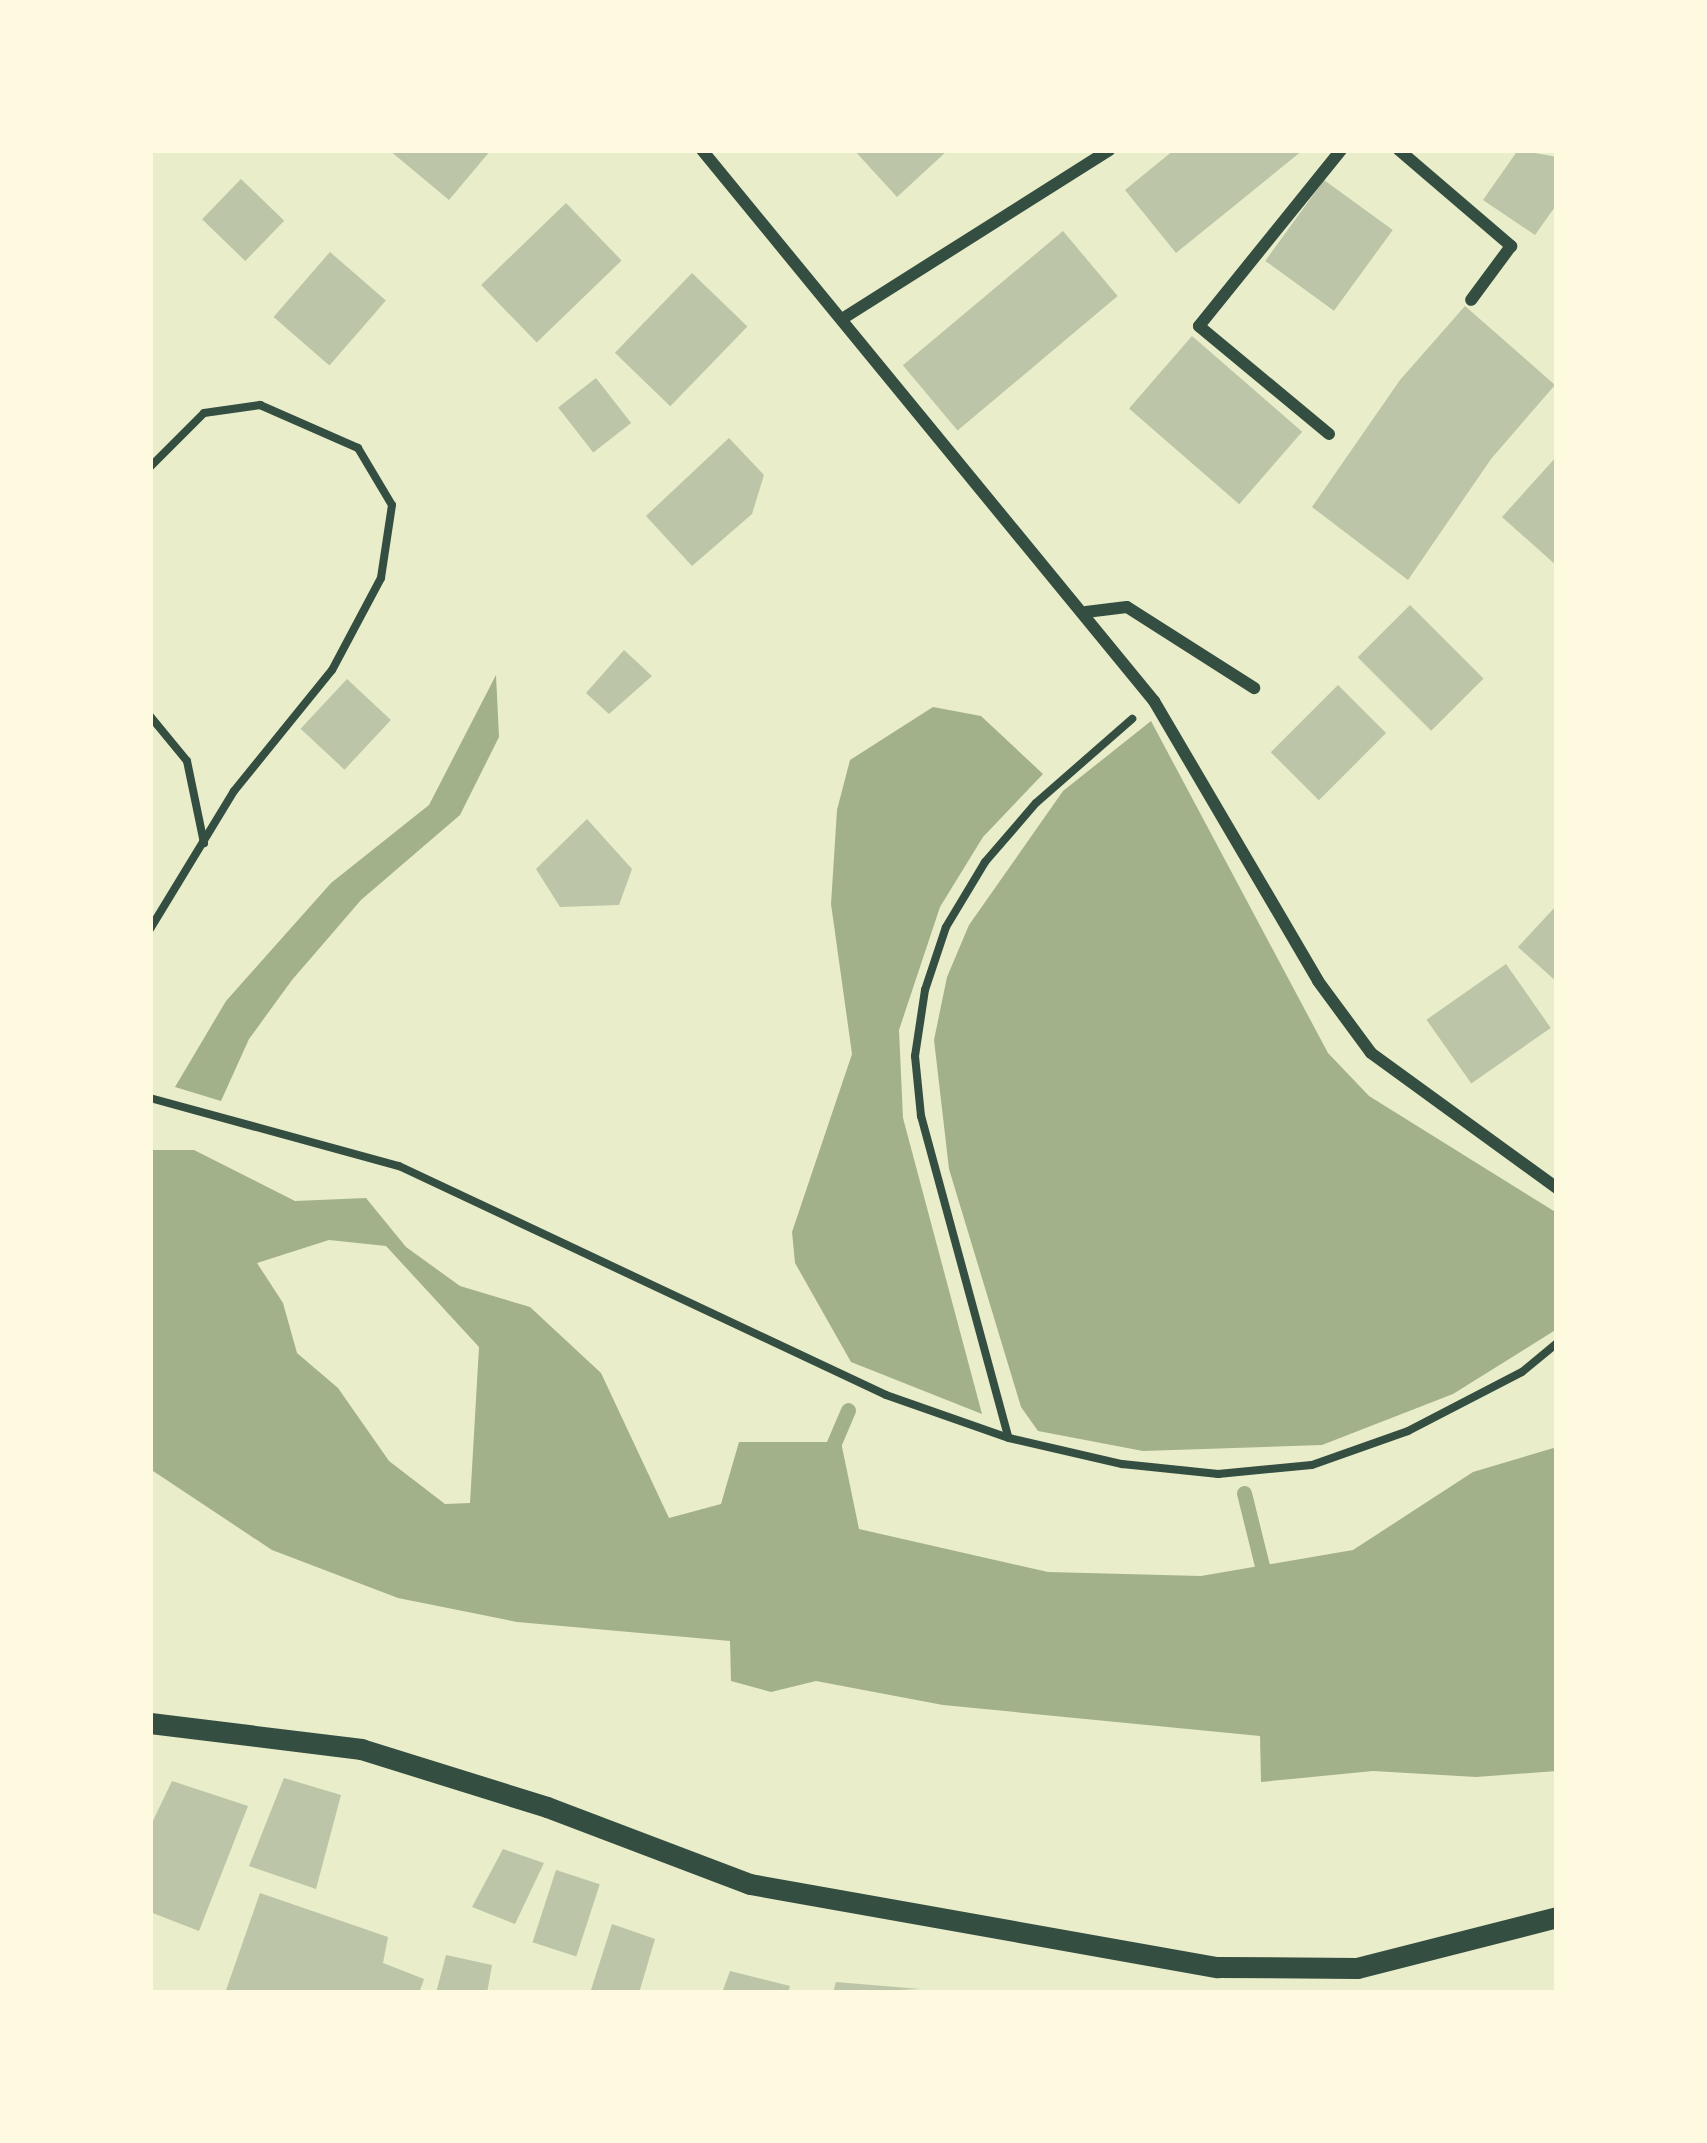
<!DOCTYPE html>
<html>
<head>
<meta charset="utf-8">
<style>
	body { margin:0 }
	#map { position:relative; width:1707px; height:2143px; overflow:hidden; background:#e9edc9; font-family:"Roboto Condensed",sans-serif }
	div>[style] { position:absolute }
	.water>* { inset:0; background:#a3b18a }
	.stream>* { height:15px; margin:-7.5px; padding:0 7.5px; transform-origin:7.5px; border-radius:7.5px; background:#a3b18a }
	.building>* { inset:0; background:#bcc5a7; transform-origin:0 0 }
	.path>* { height:8px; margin:-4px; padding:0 4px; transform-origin:4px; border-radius:4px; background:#344e41 }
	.minor>* { height:12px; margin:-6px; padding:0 6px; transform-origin:6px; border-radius:6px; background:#344e41 }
	.tertiary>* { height:21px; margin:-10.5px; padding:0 10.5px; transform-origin:10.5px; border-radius:10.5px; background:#344e41 }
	span { translate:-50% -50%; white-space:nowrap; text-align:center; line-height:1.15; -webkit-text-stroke:10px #fefae0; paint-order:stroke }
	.frame { position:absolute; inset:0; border:153px solid #fefae0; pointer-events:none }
</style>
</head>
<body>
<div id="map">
	<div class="water">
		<i style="clip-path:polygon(496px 675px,499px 737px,460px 815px,361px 900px,292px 980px,249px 1039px,221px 1101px,175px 1087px,226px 1001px,331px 883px,429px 805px)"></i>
		<i style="clip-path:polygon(933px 707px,981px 716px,1043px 774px,983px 837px,940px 907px,899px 1030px,903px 1118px,982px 1414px,851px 1362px,795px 1263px,792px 1232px,852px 1054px,831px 904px,837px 810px,850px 760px)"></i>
		<i style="clip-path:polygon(1151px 721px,1328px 1053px,1369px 1096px,1557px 1213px,1557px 1329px,1453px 1394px,1322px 1445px,1143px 1451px,1038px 1431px,1021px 1407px,949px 1169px,934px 1040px,947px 977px,969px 925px,1063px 791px)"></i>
		<i style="clip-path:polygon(evenodd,150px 1150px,194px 1150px,295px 1201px,366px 1198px,406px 1247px,460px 1286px,530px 1307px,601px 1373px,669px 1518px,721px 1504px,739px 1442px,841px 1442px,859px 1529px,1048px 1572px,1201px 1576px,1353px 1550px,1473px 1472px,1557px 1447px,1557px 1771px,1476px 1777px,1373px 1771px,1261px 1782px,1260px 1736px,943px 1705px,816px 1681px,771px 1692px,731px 1681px,730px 1641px,517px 1622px,398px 1598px,272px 1550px,150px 1469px,150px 1150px,329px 1240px,386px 1246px,479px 1347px,470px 1503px,445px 1504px,389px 1461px,338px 1388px,297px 1353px,283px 1303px,257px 1263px,329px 1240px)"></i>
	</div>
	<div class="stream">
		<i style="left:828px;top:1457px;width:51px;rotate:-66.9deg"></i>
		<i style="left:1244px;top:1493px;width:75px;rotate:76.1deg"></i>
	</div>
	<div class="building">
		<i style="clip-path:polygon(389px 150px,491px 150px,449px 200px)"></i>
		<i style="clip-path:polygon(854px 150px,948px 150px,897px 197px)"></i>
		<i style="clip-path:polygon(1174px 150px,1303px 150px,1176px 253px,1125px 190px)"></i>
		<i style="clip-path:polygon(1518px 150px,1557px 157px,1557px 204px,1535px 235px,1483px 200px)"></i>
		<i style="left:241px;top:179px;width:60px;height:56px;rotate:44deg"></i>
		<i style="left:1324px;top:180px;width:85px;height:100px;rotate:36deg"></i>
		<i style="left:566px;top:203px;width:80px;height:118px;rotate:46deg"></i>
		<i style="left:1063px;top:231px;width:85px;height:209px;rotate:50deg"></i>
		<i style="left:330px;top:252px;width:74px;height:86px;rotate:41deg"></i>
		<i style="left:692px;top:273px;width:77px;height:111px;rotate:44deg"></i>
		<i style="clip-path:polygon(1465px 306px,1555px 385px,1491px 459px,1408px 580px,1312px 507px,1400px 380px)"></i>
		<i style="left:1192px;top:336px;width:146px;height:96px;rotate:41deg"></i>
		<i style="left:596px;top:378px;width:57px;height:48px;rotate:52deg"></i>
		<i style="clip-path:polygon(729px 438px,764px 475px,752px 514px,692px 566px,646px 516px)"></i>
		<i style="clip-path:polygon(1557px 456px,1557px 566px,1502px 517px)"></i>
		<i style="left:1410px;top:605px;width:104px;height:74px;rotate:45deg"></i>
		<i style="clip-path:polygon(624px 650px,652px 676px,609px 714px,586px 693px)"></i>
		<i style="left:347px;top:679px;width:60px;height:68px;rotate:43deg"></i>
		<i style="left:1338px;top:685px;width:68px;height:95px;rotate:45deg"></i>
		<i style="clip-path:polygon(587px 819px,632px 869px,619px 905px,560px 907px,536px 869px)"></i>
		<i style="clip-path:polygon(1557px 905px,1557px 982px,1518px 947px)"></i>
		<i style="left:1506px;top:964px;width:78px;height:97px;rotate:55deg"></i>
		<i style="clip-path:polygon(284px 1778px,341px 1795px,316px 1889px,249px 1866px)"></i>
		<i style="clip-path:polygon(172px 1781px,248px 1806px,199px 1931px,150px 1912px,150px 1827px)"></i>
		<i style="clip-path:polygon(503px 1849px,544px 1863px,515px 1924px,472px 1907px)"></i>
		<i style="left:556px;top:1870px;width:46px;height:76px;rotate:18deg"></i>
		<i style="clip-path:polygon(260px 1893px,388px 1937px,383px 1963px,424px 1979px,419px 1993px,225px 1993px)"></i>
		<i style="clip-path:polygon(612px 1924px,655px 1939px,639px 1993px,590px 1993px)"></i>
		<i style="clip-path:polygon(446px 1955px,492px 1965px,487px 1993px,436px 1993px)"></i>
		<i style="clip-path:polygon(730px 1971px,790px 1986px,788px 1993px,722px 1993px)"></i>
		<i style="clip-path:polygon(836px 1982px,920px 1989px,833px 1993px)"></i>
	</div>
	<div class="path">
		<i style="left:150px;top:467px;width:76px;rotate:-45deg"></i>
		<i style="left:204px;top:413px;width:57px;rotate:-8.1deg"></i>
		<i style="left:260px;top:405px;width:107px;rotate:23.7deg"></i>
		<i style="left:358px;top:448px;width:66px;rotate:59.2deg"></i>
		<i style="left:392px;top:505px;width:74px;rotate:98.6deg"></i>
		<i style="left:381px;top:578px;width:104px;rotate:118deg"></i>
		<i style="left:332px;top:670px;width:156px;rotate:129deg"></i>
		<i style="left:234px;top:791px;width:162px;rotate:121.3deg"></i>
		<i style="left:150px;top:716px;width:58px;rotate:50.6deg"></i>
		<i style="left:187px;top:761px;width:84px;rotate:78.3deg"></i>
		<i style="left:150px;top:1098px;width:258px;rotate:15.3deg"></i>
		<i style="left:399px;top:1166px;width:538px;rotate:25.18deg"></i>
		<i style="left:886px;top:1395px;width:130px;rotate:19.3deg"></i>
		<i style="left:1009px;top:1438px;width:116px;rotate:13deg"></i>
		<i style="left:1122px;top:1464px;width:97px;rotate:5.9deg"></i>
		<i style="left:1218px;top:1474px;width:94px;rotate:-5.5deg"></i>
		<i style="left:1312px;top:1465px;width:102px;rotate:-19.5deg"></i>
		<i style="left:1408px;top:1431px;width:128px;rotate:-27.4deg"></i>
		<i style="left:1522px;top:1372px;width:45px;rotate:-39.6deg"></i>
		<i style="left:1008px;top:1436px;width:332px;rotate:-105.2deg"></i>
		<i style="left:921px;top:1116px;width:60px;rotate:-95.7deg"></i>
		<i style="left:915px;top:1056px;width:67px;rotate:-81.4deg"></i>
		<i style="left:925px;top:990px;width:66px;rotate:-71.6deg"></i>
		<i style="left:946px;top:927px;width:76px;rotate:-59deg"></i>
		<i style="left:985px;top:862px;width:78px;rotate:-49.2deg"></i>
		<i style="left:1036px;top:803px;width:128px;rotate:-41.2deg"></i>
	</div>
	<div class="minor">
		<i style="left:702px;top:150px;width:713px;rotate:50.64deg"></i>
		<i style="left:1154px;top:701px;width:324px;rotate:59.6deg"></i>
		<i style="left:1318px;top:981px;width:89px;rotate:53.6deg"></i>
		<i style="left:1371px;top:1053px;width:230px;rotate:36deg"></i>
		<i style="left:1399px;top:150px;width:148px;rotate:40.6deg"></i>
		<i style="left:1511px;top:246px;width:67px;rotate:126.5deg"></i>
		<i style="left:842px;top:319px;width:316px;rotate:-32.3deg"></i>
		<i style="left:1329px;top:434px;width:169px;rotate:-140.3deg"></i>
		<i style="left:1199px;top:326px;width:226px;rotate:-51.1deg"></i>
		<i style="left:1086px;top:612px;width:41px;rotate:-7deg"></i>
		<i style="left:1127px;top:607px;width:151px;rotate:32.5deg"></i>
	</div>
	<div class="tertiary">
		<i style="left:150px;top:1723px;width:213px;rotate:7deg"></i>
		<i style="left:361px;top:1749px;width:195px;rotate:17.3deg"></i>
		<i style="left:547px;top:1807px;width:217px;rotate:20.8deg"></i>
		<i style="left:750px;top:1884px;width:475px;rotate:10.1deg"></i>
		<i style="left:1218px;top:1967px;width:139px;rotate:0.4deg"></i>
		<i style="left:1357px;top:1968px;width:206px;rotate:-14.3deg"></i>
	</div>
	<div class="frame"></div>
</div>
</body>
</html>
